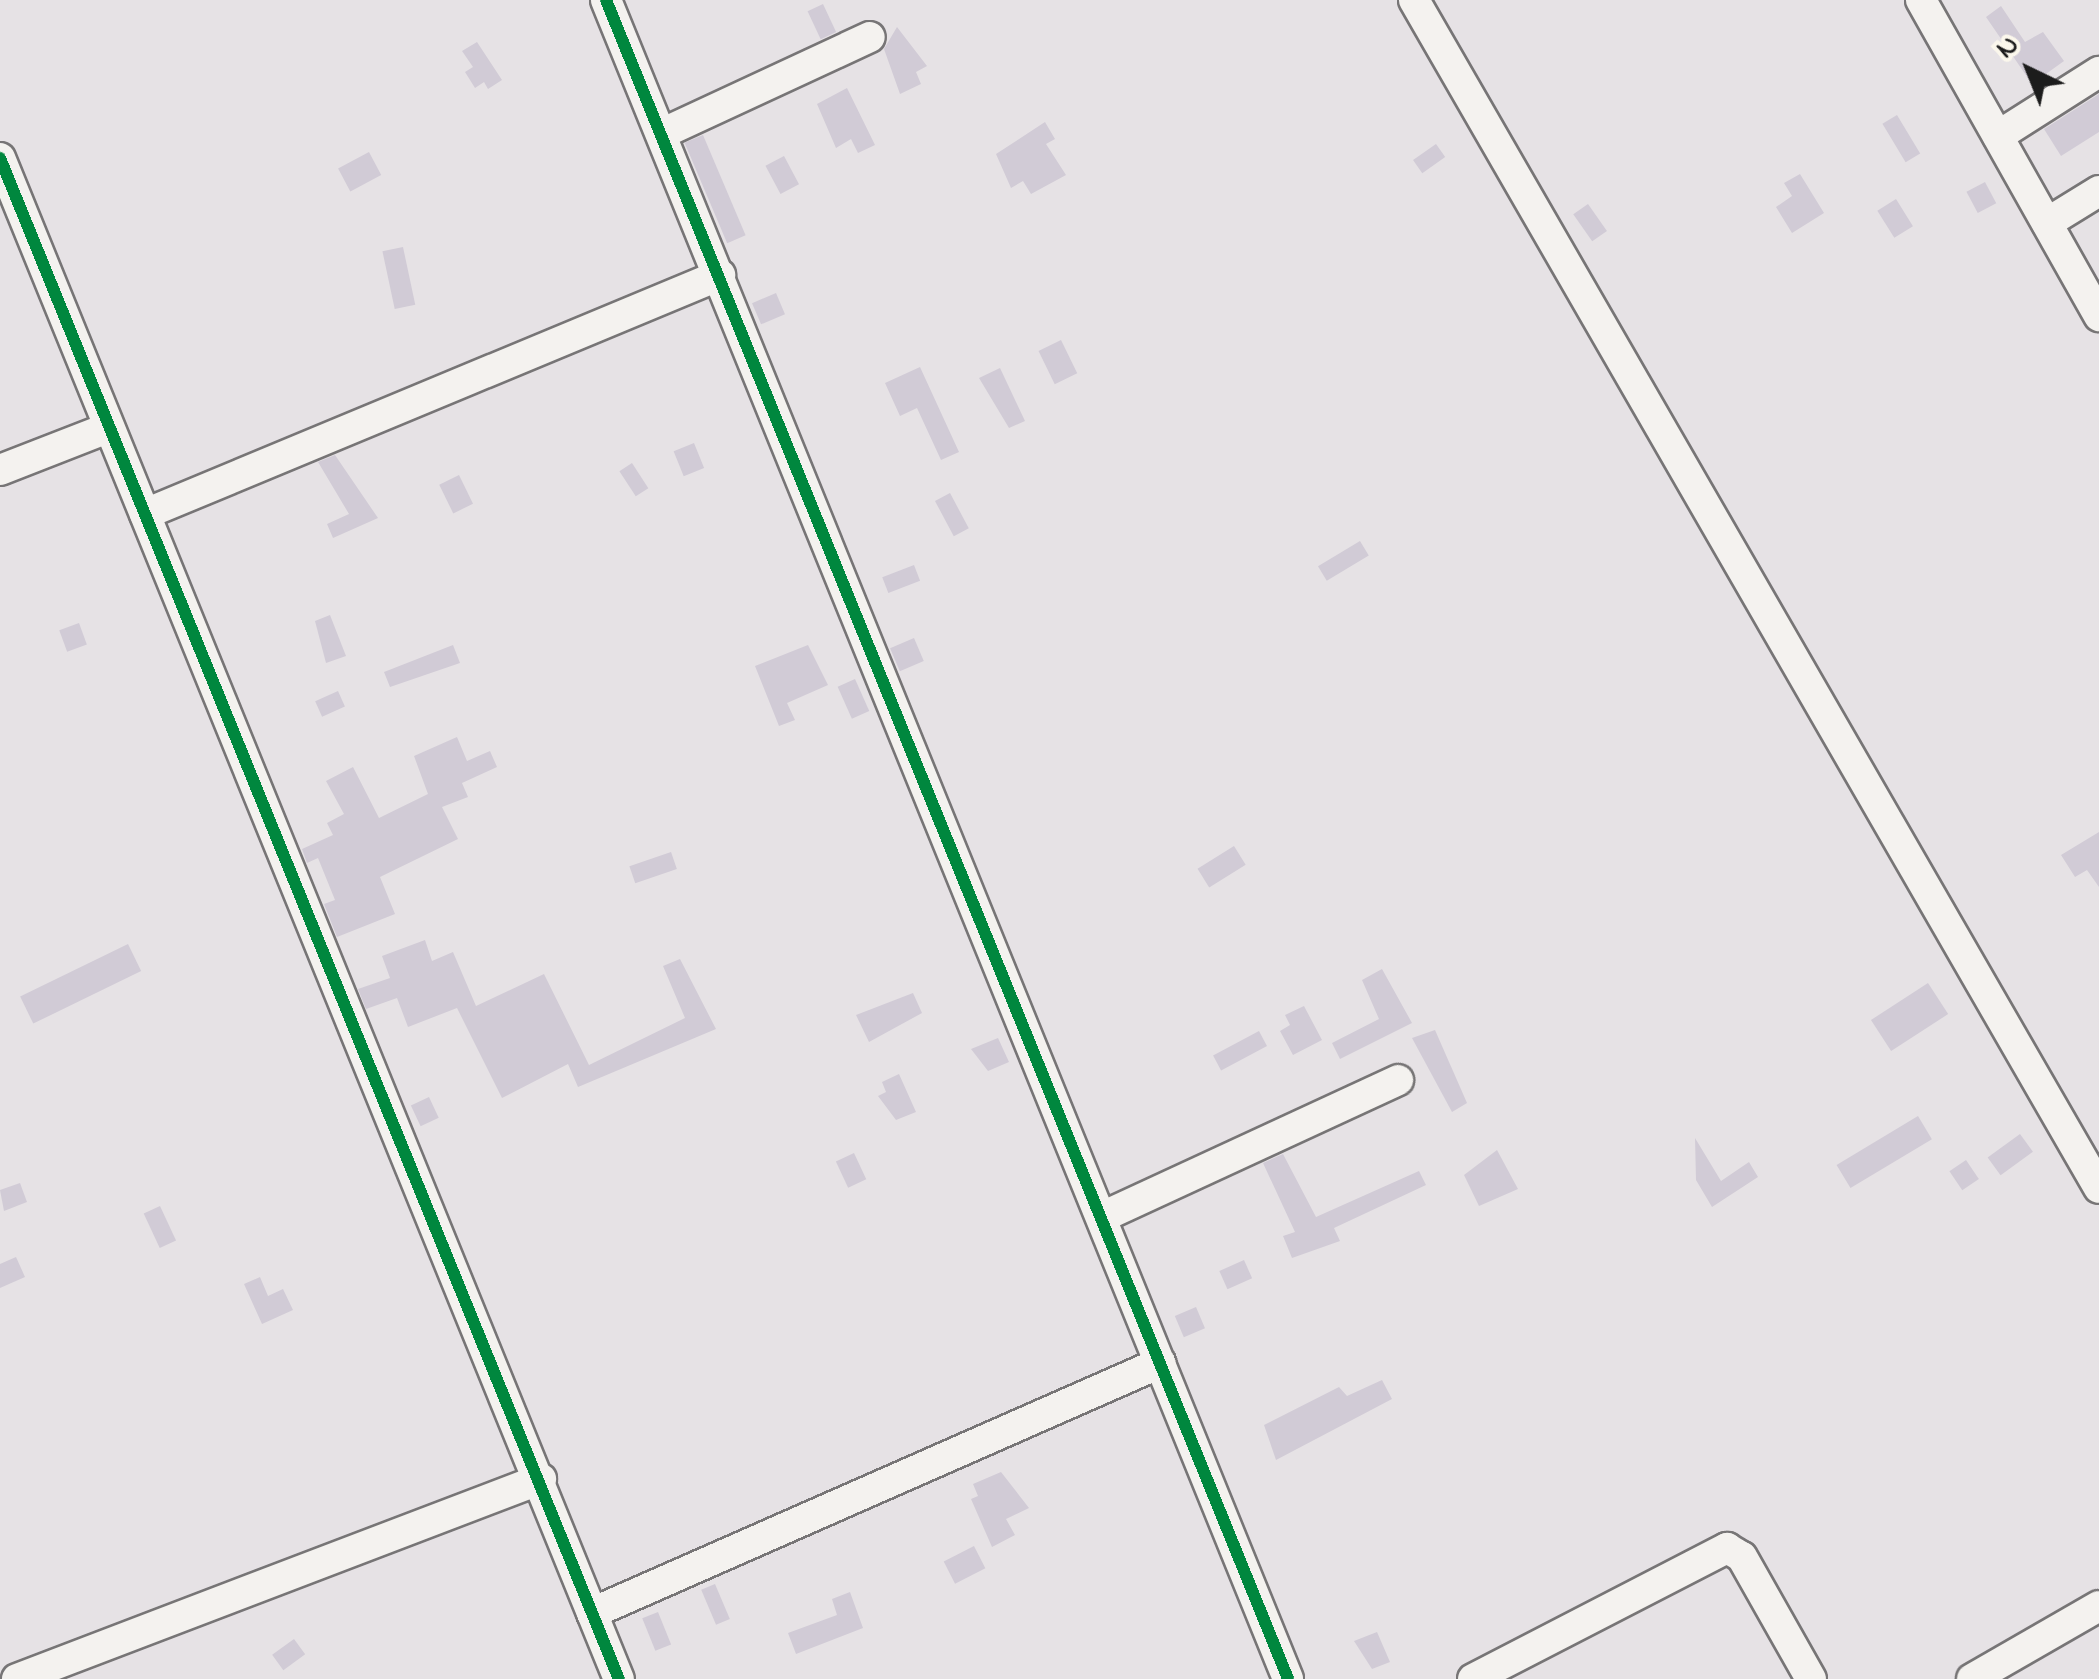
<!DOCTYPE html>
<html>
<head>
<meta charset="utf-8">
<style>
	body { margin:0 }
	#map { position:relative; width:2099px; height:1679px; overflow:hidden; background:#e6e2e5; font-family:"Indie Flower",sans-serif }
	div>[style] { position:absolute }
	.building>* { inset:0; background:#d1cbd6; transform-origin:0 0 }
	.roads { filter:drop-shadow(2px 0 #777576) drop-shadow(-2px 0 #777576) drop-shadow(0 2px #777576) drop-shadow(0 -2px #777576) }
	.minor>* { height:30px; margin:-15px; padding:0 15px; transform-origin:15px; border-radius:15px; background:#f4f2ef }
	.cycleway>* { height:12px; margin:-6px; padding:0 6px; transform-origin:6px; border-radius:6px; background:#00873e }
	span { translate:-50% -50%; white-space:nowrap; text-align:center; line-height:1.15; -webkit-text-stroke:10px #fbf7ec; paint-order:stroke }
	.north { position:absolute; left:1979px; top:20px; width:100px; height:100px; -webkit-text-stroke:8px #fbf7ec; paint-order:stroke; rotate:317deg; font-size:28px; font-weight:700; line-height:40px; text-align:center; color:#1c1c1c }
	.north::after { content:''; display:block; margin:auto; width:35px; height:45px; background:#1c1c1c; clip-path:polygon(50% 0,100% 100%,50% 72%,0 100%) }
</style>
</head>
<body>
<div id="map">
	<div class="building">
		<i style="left:823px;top:4px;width:31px;height:17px;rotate:65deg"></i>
		<i style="clip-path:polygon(2001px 6px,2025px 42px,2043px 32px,2064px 61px,2032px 84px,1986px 17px)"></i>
		<i style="clip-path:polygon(897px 27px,927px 66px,916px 72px,921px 84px,900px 94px,884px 49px)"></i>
		<i style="clip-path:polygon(477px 42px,502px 80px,488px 89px,484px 82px,475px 88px,465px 72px,473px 67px,462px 51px)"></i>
		<i style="clip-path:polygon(847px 88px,875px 145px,858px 153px,851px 139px,836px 148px,817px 104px)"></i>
		<i style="clip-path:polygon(2099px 94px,2099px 132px,2061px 156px,2044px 129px)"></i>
		<i style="left:1897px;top:115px;width:45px;height:17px;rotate:59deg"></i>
		<i style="clip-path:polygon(1045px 122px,1055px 139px,1046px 144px,1066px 175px,1031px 194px,1023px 181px,1011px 188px,996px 154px)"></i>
		<i style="left:703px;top:135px;width:109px;height:20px;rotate:67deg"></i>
		<i style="left:1436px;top:144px;width:16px;height:28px;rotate:55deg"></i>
		<i style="left:369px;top:152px;width:26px;height:35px;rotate:62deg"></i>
		<i style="left:784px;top:156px;width:32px;height:21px;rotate:62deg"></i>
		<i style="clip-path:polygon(1800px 174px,1824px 213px,1792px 233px,1776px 207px,1792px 196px,1784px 183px)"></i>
		<i style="left:1985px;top:182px;width:24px;height:21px;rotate:62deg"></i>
		<i style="left:1896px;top:199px;width:32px;height:22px;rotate:58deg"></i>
		<i style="left:1588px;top:204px;width:33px;height:18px;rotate:55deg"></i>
		<i style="left:403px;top:247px;width:59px;height:21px;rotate:78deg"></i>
		<i style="left:776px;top:293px;width:23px;height:26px;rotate:67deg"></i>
		<i style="left:1061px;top:340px;width:37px;height:25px;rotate:64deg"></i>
		<i style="clip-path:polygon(920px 367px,959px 452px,941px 460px,917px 408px,900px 416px,885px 383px)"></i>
		<i style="clip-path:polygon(1000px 368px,1025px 421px,1009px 428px,979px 378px)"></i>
		<i style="left:694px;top:443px;width:27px;height:22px;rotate:68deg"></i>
		<i style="clip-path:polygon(335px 455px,378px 518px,333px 538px,327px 524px,349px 514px,318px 462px)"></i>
		<i style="left:632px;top:463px;width:30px;height:15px;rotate:57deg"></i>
		<i style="left:459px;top:475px;width:32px;height:22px;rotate:64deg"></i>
		<i style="left:950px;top:493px;width:40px;height:17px;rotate:62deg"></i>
		<i style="left:1360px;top:541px;width:17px;height:49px;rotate:59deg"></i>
		<i style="left:914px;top:565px;width:17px;height:34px;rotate:69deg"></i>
		<i style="clip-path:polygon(330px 615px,346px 656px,326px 663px,315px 621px)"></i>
		<i style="left:79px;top:623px;width:23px;height:21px;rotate:70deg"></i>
		<i style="left:914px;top:638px;width:25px;height:26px;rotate:67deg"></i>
		<i style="clip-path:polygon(453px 645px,460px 663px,390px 687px,384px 672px)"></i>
		<i style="clip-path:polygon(808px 645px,828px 685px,787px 703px,795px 720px,779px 726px,755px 666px)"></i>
		<i style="left:855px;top:679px;width:35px;height:19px;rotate:66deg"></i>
		<i style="left:338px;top:691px;width:17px;height:25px;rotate:66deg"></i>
		<i style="clip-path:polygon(457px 737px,467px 761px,490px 751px,497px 767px,462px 783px,468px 797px,442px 807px,458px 839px,380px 877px,395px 914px,337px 937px,324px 904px,335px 900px,318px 858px,307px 863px,302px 849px,333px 835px,327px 823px,344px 814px,326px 781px,353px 767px,379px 818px,428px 794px,414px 756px)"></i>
		<i style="clip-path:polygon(2099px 832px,2099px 887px,2087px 870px,2075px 877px,2061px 855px)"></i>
		<i style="left:1234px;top:846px;width:22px;height:43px;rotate:58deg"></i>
		<i style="left:671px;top:852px;width:18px;height:44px;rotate:71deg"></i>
		<i style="clip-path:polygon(425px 940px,432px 961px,453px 952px,476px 1006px,544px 974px,589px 1065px,685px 1018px,663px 966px,680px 959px,716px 1029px,578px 1087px,568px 1064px,502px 1098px,457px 1008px,408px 1027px,397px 998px,366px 1009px,358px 989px,390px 978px,382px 956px)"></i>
		<i style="left:128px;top:944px;width:30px;height:120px;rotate:64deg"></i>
		<i style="clip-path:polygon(1382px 969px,1412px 1023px,1340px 1059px,1332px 1043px,1379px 1019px,1362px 980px)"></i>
		<i style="left:1928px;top:983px;width:37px;height:68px;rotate:57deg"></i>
		<i style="clip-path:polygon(913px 993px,922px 1013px,869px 1042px,856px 1015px)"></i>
		<i style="clip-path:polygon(1304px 1006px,1322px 1040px,1293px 1055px,1280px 1031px,1290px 1025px,1285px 1015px)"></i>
		<i style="clip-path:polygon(1435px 1030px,1467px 1103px,1452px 1112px,1412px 1038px)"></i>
		<i style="left:1259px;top:1031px;width:17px;height:52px;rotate:62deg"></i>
		<i style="clip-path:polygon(998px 1038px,1009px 1062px,988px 1071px,971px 1049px)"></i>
		<i style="clip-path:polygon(899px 1074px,916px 1112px,896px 1120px,878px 1096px,886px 1092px,882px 1082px)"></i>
		<i style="left:429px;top:1097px;width:23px;height:20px;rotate:65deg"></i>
		<i style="left:1918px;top:1116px;width:27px;height:95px;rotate:59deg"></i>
		<i style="left:2020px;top:1134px;width:22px;height:40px;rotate:54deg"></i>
		<i style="clip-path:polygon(1695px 1138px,1721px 1181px,1749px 1162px,1758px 1177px,1712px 1207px,1696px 1180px)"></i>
		<i style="clip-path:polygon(1497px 1150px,1518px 1189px,1479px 1206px,1464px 1175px)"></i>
		<i style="left:854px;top:1153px;width:29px;height:20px;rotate:65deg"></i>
		<i style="clip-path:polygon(1283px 1154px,1316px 1217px,1419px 1171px,1426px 1185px,1334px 1228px,1340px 1241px,1292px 1258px,1283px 1236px,1295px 1232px,1263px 1163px)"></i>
		<i style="left:1966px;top:1160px;width:23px;height:20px;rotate:56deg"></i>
		<i style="clip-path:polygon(20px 1183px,27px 1202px,4px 1211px,0 1190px)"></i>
		<i style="left:160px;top:1206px;width:38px;height:18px;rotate:65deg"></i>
		<i style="clip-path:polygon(16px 1257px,25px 1277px,0 1288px,0 1264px)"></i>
		<i style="left:1244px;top:1260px;width:20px;height:27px;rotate:66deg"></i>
		<i style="clip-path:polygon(260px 1277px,268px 1296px,283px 1289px,293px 1310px,262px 1324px,244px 1284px)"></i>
		<i style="left:1196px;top:1307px;width:23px;height:23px;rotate:67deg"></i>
		<i style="clip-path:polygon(1382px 1380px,1392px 1399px,1276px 1460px,1264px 1425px,1339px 1387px,1347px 1396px)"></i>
		<i style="clip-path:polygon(1001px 1472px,1029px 1508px,1006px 1519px,1015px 1535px,992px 1547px,971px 1499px,978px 1496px,973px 1484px)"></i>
		<i style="left:974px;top:1546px;width:25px;height:34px;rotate:63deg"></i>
		<i style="left:715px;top:1584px;width:38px;height:15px;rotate:67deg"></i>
		<i style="clip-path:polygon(850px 1592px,863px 1628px,796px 1654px,788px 1633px,837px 1615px,832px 1599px)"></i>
		<i style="left:658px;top:1612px;width:35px;height:17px;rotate:68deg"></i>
		<i style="clip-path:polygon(1377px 1632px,1390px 1662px,1372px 1669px,1354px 1641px)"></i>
		<i style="left:294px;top:1639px;width:19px;height:27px;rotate:54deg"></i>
	</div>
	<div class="roads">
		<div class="minor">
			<i style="left:606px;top:0;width:1812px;rotate:67.89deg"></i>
			<i style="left:1414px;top:0;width:1371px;rotate:60.03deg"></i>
			<i style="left:1921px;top:0;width:363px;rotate:60.6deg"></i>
			<i style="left:661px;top:134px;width:230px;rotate:-24.9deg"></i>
			<i style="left:1998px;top:136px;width:120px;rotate:-32.4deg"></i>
			<i style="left:0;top:158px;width:1642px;rotate:67.86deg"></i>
			<i style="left:2047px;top:223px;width:61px;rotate:-31.6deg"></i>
			<i style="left:0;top:470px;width:116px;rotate:-21.3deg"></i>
			<i style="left:145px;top:514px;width:623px;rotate:-22.57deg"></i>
			<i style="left:1104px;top:1216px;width:324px;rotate:-24.8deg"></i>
			<i style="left:592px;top:1613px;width:621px;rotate:-23.76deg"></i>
			<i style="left:17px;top:1679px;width:561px;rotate:-20.89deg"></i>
			<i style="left:1473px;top:1679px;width:286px;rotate:-27.3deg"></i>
			<i style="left:1727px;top:1548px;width:17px;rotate:31deg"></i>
			<i style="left:1742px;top:1557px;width:140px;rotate:60.5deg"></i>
			<i style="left:1972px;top:1679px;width:146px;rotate:-29.9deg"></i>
		</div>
	</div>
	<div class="cycleway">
		<i style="left:606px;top:0;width:1812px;rotate:67.89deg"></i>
		<i style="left:0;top:158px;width:1642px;rotate:67.86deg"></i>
	</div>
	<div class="north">N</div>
</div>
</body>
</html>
